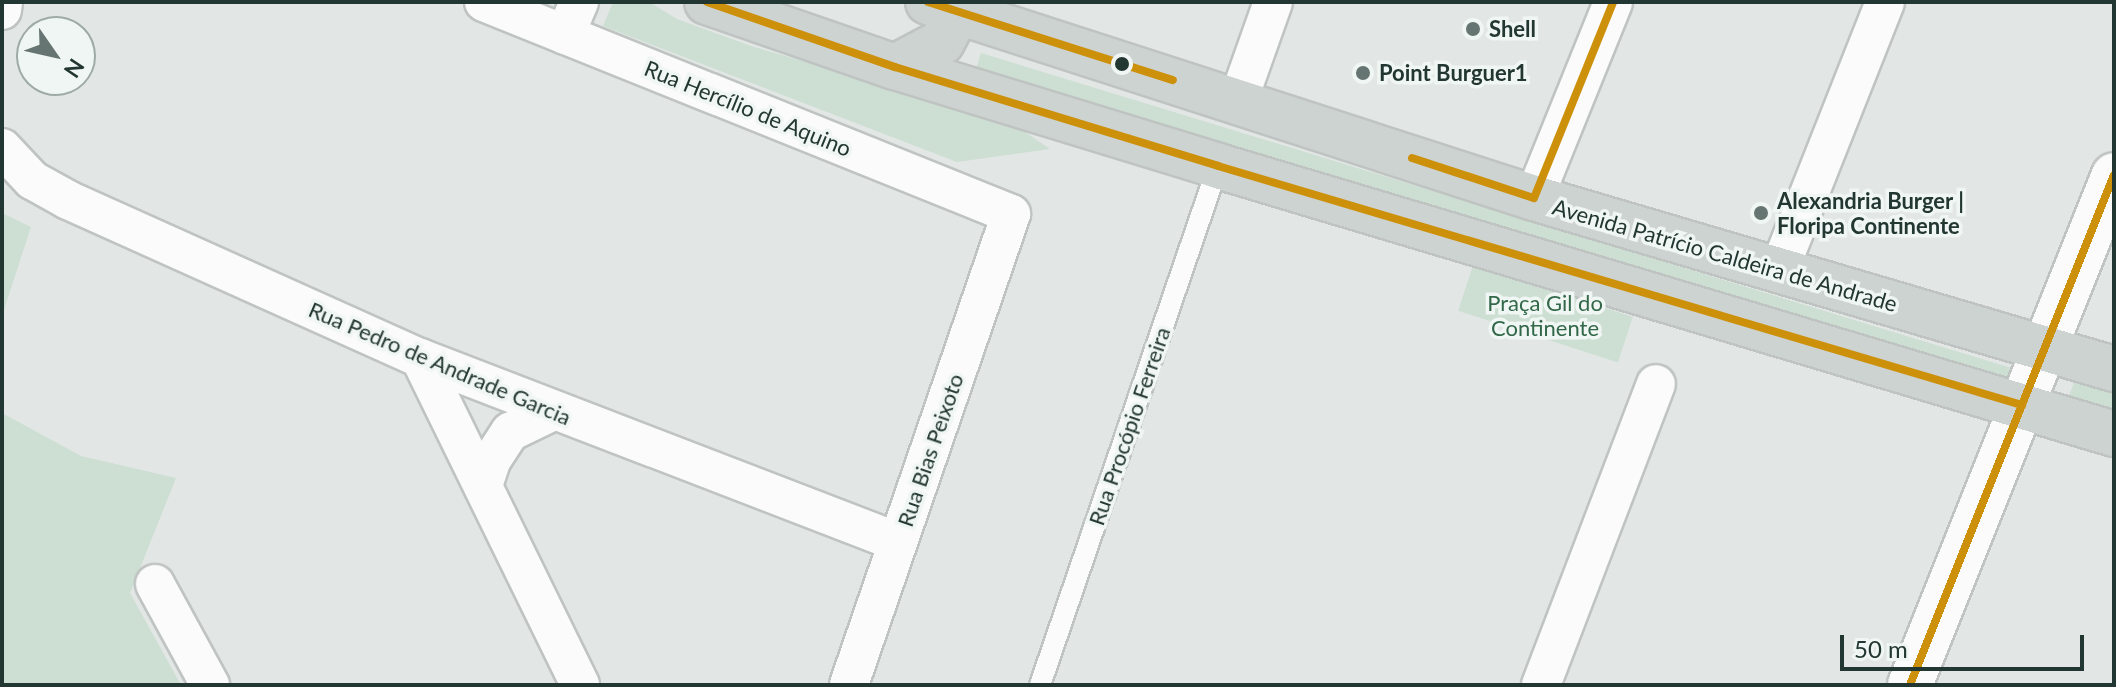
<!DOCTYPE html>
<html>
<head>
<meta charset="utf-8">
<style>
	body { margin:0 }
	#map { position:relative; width:2116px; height:687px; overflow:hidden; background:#e2e7e5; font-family:Lato,sans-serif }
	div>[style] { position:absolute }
	.green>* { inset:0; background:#cdded3; transform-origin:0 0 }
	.roads { filter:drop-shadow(2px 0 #bfc4c2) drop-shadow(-2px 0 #bfc4c2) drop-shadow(0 2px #bfc4c2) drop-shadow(0 -2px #bfc4c2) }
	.service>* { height:20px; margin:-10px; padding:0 10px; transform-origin:10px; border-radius:10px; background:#fbfbfb }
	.minor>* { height:38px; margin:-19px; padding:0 19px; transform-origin:19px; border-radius:19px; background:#fbfbfb }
	.tertiary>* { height:44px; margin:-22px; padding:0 22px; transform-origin:22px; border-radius:22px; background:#fbfbfb }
	.primary>* { height:44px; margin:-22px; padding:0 22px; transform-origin:22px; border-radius:22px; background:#cdd3d1 }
	.bus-1>* { height:8px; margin:-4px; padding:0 4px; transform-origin:4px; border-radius:4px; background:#cd900a }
	.dots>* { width:22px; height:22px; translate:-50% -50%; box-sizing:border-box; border:4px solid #f0f6f3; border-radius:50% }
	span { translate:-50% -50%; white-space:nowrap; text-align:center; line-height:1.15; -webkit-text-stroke:7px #f0f6f3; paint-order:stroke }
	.poi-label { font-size:22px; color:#233732; font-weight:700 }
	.left { translate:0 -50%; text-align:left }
	.street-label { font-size:22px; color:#233732 }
	.park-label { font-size:22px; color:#326849 }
	.frame { position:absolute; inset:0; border:4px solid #233732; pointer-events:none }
	.north { position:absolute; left:16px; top:16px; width:80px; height:80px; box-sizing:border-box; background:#f0f6f3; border:2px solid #9eaaa6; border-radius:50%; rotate:124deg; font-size:22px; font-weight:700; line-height:32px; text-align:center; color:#233732 }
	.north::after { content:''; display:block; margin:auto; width:28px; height:36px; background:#667571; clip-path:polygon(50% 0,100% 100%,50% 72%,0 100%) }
	.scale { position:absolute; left:1840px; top:635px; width:244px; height:36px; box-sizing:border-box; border:4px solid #233732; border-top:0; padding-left:10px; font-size:24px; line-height:28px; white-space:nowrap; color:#233732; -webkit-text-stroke:6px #f0f6f3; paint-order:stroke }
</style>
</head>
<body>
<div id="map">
	<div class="green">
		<i style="clip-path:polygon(613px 2px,649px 2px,677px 19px,751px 46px,1009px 121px,1050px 149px,957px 162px,603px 26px)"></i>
		<i style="left:981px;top:53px;width:1079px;height:34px;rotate:17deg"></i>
		<i style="clip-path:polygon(2px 213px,31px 227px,2px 316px)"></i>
		<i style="left:1473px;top:265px;width:168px;height:48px;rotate:18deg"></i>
		<i style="clip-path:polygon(2076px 377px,2114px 390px,2114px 419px,2066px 404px)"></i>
		<i style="clip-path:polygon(2px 413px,81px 456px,176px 478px,130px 593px,181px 685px,2px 685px)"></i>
	</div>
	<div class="roads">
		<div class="service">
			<i style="left:1040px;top:685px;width:549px;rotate:-71.07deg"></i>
		</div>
		<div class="minor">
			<i style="left:484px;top:2px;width:568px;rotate:21.91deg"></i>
			<i style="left:1011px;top:214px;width:498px;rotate:109deg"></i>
			<i style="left:2px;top:10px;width:8px;rotate:-83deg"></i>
			<i style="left:565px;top:35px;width:36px;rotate:-67deg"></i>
			<i style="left:1238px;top:101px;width:105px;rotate:-70.5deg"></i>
			<i style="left:2px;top:148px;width:44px;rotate:46.8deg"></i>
			<i style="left:32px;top:180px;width:41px;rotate:29.1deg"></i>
			<i style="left:68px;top:200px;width:386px;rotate:24.2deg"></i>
			<i style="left:420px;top:358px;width:512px;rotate:21.05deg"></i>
			<i style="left:1534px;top:198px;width:211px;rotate:-68deg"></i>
			<i style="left:1779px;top:270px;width:288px;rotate:-68.4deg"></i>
			<i style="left:420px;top:358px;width:364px;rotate:63.9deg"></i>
			<i style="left:483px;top:486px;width:26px;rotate:-72deg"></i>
			<i style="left:491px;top:461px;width:35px;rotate:-57deg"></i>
			<i style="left:510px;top:432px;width:46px;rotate:-26deg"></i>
			<i style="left:155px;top:584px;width:115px;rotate:61.4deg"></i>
			<i style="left:1541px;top:685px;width:322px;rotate:-69.1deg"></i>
		</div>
		<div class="tertiary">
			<i style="left:1910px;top:685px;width:549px;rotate:-68.2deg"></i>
		</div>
		<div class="primary">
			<i style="left:707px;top:2px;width:199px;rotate:19.1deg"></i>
			<i style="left:895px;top:67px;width:338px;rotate:17deg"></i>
			<i style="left:1218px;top:166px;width:935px;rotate:16.65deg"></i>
			<i style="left:928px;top:2px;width:637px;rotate:17.92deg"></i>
			<i style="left:1534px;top:198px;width:605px;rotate:16.43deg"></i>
			<i style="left:895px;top:67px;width:53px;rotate:-28deg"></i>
			<i style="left:942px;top:42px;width:45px;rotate:-62.3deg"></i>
		</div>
	</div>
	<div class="bus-1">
		<i style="left:707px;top:2px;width:199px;rotate:19.1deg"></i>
		<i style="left:895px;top:67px;width:338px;rotate:17deg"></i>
		<i style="left:1218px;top:166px;width:839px;rotate:16.56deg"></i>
		<i style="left:928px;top:2px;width:257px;rotate:17.7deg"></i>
		<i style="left:1412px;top:158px;width:128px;rotate:18.2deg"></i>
		<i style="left:1534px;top:198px;width:211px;rotate:-68deg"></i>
		<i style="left:1910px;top:685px;width:549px;rotate:-68.2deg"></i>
	</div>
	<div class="dots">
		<i style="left:1473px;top:29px;background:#667571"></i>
		<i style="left:1122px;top:64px;background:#233732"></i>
		<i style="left:1363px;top:73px;background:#667571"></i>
		<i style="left:1761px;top:213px;background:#667571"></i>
	</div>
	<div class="poi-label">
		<span class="left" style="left:1489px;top:29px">Shell</span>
		<span class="left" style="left:1379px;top:73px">Point Burguer1</span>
		<span class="left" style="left:1777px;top:213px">Alexandria Burger |<br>Floripa Continente</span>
	</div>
	<div class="street-label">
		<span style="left:748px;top:108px;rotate:22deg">Rua Hercílio de Aquino</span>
		<span style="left:1725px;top:255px;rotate:16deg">Avenida Patrício Caldeira de Andrade</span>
		<span style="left:440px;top:363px;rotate:23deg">Rua Pedro de Andrade Garcia</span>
		<span style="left:1129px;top:426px;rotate:-71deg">Rua Procópio Ferreira</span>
		<span style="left:930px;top:450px;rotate:-71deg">Rua Bias Peixoto</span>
	</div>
	<div class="park-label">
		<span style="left:1545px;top:315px">Praça Gil do<br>Continente</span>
	</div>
	<div class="frame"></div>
	<div class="north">N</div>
	<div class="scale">50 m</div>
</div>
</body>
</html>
